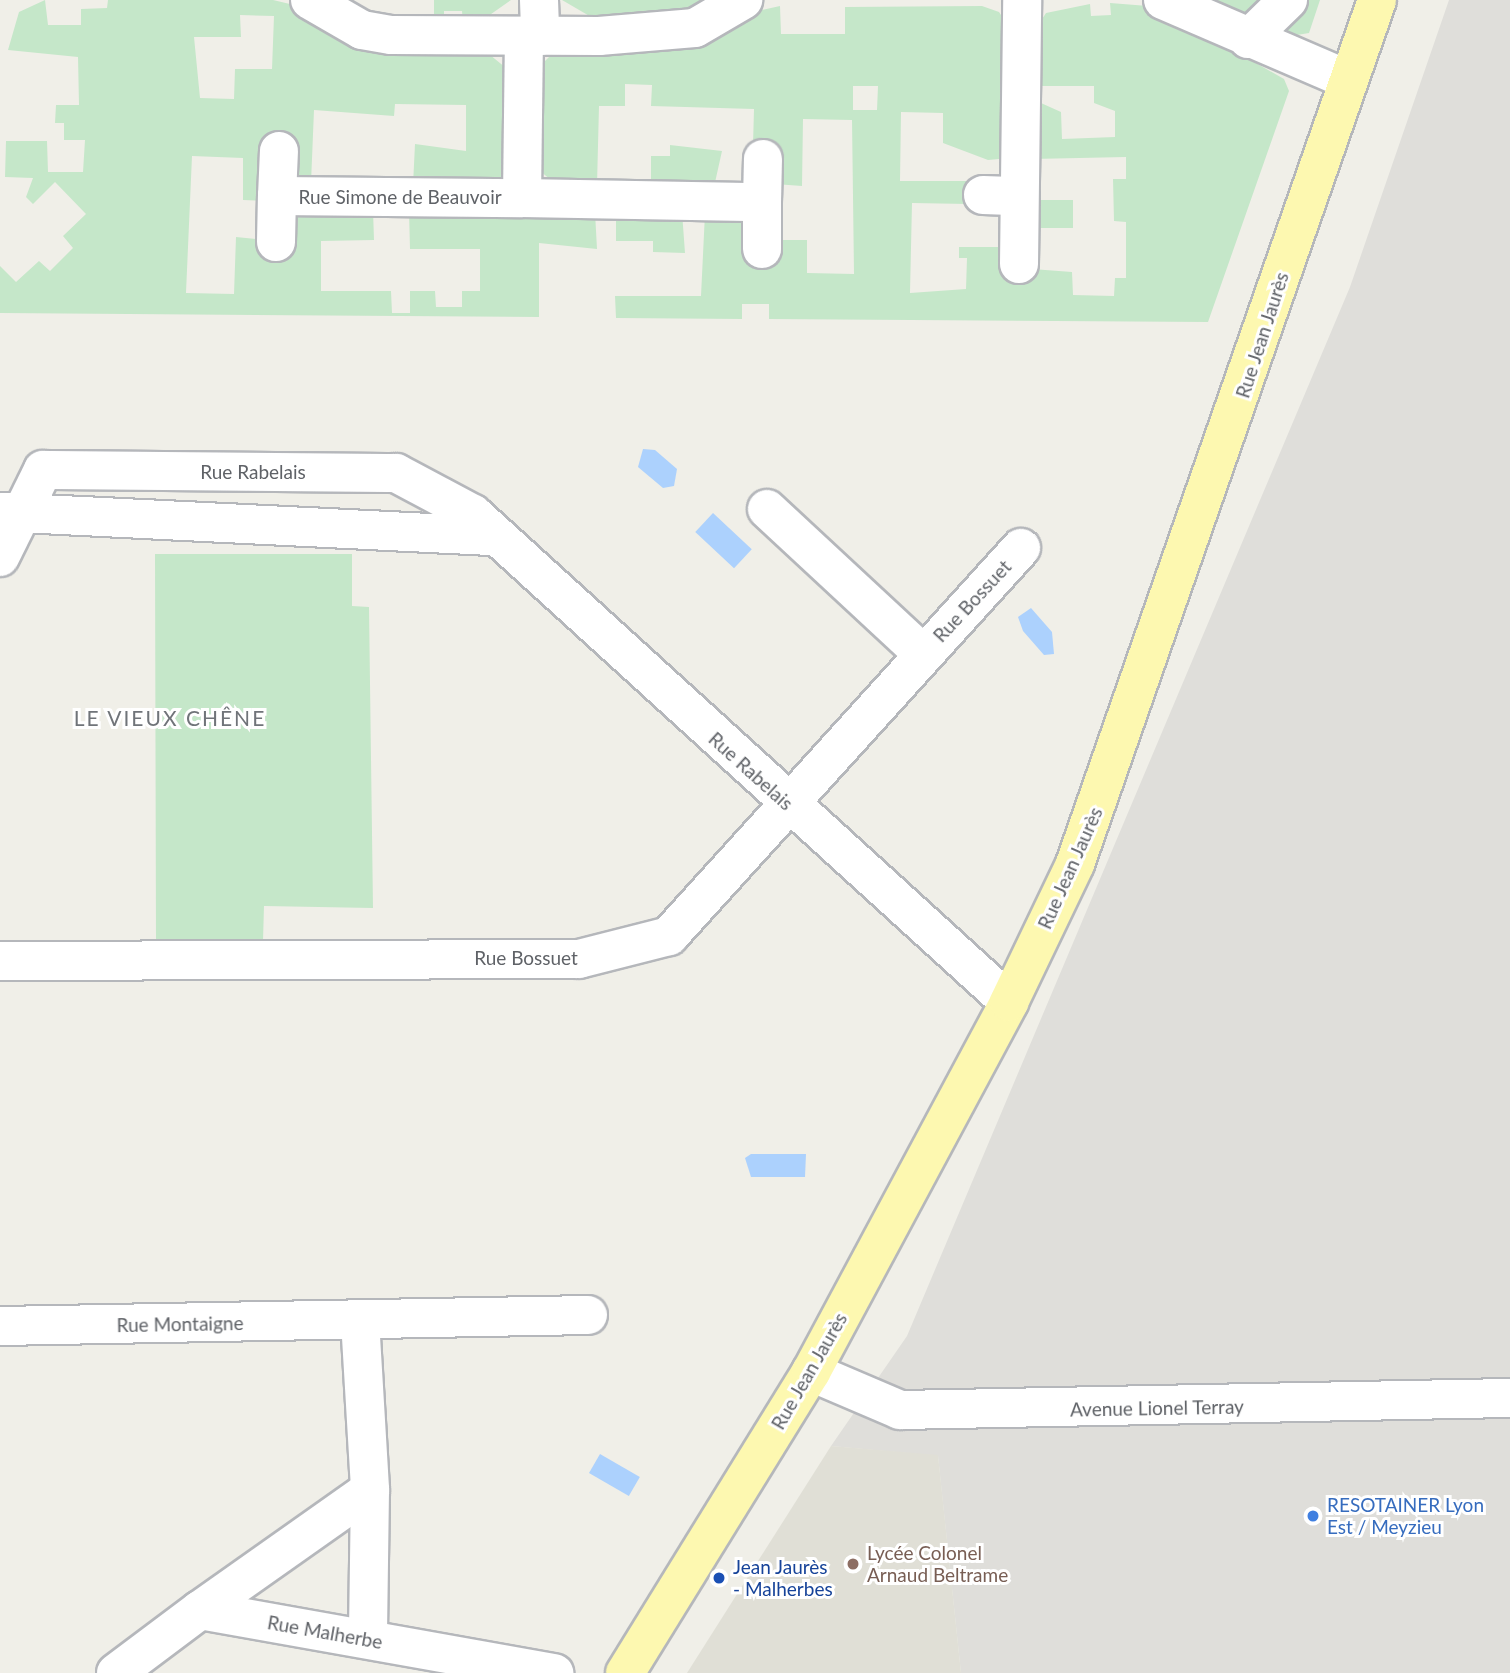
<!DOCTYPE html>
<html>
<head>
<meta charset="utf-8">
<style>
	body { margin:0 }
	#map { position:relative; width:1510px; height:1673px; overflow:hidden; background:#f0efe8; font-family:Lato,sans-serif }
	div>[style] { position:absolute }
	.industrial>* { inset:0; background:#dfdeda }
	.education>* { inset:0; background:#e0dfd6 }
	.green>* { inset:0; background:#c5e7c9; transform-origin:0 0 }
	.water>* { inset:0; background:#acd1fd; transform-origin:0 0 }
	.roads { filter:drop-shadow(2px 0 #b5b7bb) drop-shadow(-2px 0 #b5b7bb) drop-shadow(0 2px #b5b7bb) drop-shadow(0 -2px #b5b7bb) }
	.minor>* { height:38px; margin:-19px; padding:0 19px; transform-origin:19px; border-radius:19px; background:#fff }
	.major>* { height:38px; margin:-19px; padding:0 19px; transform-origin:19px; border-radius:19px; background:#fdf8b0 }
	.dots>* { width:19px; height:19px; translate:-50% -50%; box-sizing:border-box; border:4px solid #fff; border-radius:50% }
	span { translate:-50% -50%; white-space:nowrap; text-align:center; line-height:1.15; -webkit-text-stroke:6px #fff; paint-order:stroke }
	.street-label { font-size:19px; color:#5f6267 }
	.shop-label { font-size:19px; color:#366cbe }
	.left { translate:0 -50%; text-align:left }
	.education-label { font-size:19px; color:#785e54 }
	.transit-label { font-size:19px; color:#164399 }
	.neighbourhood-label { font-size:21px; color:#707479; letter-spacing:2px }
</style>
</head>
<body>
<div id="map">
	<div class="industrial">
		<i style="clip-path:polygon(1449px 0,1510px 0,1510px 1673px,961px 1673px,938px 1456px,831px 1446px,907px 1336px,1350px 287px)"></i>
	</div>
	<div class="education">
		<i style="clip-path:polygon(831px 1446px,938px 1455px,961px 1673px,687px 1673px)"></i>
	</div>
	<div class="green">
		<i style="clip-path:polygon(evenodd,45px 0,48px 25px,81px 25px,81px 9px,107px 8px,108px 0,273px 0,484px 50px,506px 68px,507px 172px,499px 181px,413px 185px,415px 144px,466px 151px,466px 105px,395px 104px,394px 116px,314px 110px,311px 183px,295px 172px,269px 201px,243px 200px,243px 158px,192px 156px,186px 293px,234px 294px,236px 237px,267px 240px,301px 214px,373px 210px,374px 240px,321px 241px,321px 291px,391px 291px,392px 313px,410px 313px,410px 291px,435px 291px,436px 307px,462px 307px,462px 291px,480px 291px,480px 249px,410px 249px,409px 211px,595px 212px,597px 249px,539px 243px,539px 317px,0 313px,0 266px,16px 282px,39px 261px,50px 271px,73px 248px,63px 236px,86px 214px,55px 182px,33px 204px,26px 197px,33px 178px,5px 177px,6px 141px,47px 141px,48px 172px,83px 172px,85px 140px,64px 140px,64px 123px,55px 123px,56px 105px,79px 105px,78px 57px,8px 50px,19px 12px,45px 0,240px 15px,274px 16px,272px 69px,235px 69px,234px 99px,200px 98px,194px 37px,241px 37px,240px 15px)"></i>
		<i style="clip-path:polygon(434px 0,511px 0,484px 19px,463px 23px,462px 11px,444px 11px,444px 23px,434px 22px)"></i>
		<i style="clip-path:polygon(562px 0,712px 0,690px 15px,598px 21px)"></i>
		<i style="clip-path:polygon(1202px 0,1320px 0,1309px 33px,1297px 35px)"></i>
		<i style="clip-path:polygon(evenodd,1110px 3px,1148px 6px,1182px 21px,1284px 79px,1289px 91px,1208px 322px,769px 319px,769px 304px,742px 304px,742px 319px,616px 318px,615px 296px,701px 296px,705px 213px,741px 216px,774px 240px,807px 240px,807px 273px,854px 274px,852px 120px,803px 119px,802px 186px,775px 184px,776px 145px,753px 145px,754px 109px,651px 106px,652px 85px,625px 84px,625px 106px,599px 106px,597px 185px,551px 180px,540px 171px,539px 67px,550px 56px,780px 6px,781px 34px,845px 34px,845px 7px,982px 6px,999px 12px,1009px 27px,1010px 158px,988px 160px,943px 143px,943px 113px,901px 112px,900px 181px,968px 181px,968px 204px,912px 203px,910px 293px,966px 289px,967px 258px,959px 258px,959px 247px,1010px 247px,1032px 269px,1072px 272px,1073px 295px,1114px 296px,1115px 278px,1126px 278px,1126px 222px,1114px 221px,1113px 179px,1126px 179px,1126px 157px,1032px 159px,1032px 99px,1061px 112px,1062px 139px,1115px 137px,1115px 111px,1094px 103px,1094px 86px,1032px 86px,1037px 27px,1046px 13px,1090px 4px,1091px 16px,1111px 15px,1110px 3px,853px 86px,878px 86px,877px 110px,853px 110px,853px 86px)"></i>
		<i style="clip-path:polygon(670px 145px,722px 151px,714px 187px,651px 186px,651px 156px,670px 156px)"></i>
		<i style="left:1032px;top:200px;width:41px;height:28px"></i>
		<i style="clip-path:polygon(616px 212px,682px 212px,685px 253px,653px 252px,653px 241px,616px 241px)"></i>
		<i style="clip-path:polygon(155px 554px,352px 554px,352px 606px,369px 607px,373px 908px,264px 906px,263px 941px,156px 941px)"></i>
	</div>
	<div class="water">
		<i style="clip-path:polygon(643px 449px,655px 450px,677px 469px,674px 486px,663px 488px,638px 467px)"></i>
		<i style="left:713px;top:513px;width:53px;height:26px;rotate:43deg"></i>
		<i style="clip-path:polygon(1031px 608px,1052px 632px,1054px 654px,1044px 655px,1023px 631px,1018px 617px)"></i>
		<i style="clip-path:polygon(751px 1154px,806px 1154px,805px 1177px,751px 1177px,745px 1158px)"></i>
		<i style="left:600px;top:1454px;width:46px;height:22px;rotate:30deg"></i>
	</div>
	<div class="roads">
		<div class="minor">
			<i style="left:310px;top:0;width:60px;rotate:30deg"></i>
			<i style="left:362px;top:30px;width:29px;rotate:10deg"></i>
			<i style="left:391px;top:35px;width:208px;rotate:0.3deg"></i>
			<i style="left:599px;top:36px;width:96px;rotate:-4.8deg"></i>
			<i style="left:695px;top:28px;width:56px;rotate:-30.3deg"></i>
			<i style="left:539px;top:0;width:36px;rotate:88deg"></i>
			<i style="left:1163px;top:0;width:199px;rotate:23.3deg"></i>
			<i style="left:1248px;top:39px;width:56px;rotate:-44.3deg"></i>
			<i style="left:983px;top:195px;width:36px;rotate:2deg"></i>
			<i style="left:277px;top:196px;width:45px;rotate:-87.5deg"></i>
			<i style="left:522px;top:198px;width:162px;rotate:-89.3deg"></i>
			<i style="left:762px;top:202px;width:43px;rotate:-88.7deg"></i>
			<i style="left:276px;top:242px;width:46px;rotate:-88.8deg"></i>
			<i style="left:277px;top:196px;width:245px;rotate:0.5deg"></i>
			<i style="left:522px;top:198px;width:240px;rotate:1deg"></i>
			<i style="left:762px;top:202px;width:47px;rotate:90deg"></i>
			<i style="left:1019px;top:264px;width:264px;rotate:-89.3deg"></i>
			<i style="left:767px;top:509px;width:213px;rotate:42.9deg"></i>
			<i style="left:0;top:512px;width:497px;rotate:2.8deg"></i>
			<i style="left:0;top:557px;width:97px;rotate:-63.7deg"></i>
			<i style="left:43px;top:470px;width:353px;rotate:0.5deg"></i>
			<i style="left:396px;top:473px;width:87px;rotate:28deg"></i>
			<i style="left:473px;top:514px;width:725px;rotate:42.32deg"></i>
			<i style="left:0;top:961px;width:579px;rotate:-0.2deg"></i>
			<i style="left:579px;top:959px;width:93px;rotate:-14.3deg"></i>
			<i style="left:669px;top:936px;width:524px;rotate:-47.79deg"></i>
			<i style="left:360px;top:1320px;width:170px;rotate:86.6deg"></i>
			<i style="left:370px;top:1490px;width:149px;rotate:90.8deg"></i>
			<i style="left:0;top:1326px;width:588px;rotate:-1.07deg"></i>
			<i style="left:811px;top:1372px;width:97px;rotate:23.1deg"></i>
			<i style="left:900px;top:1410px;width:610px;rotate:-1.13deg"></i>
			<i style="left:200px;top:1610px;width:208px;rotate:-35.2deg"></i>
			<i style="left:116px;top:1673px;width:105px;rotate:-36.9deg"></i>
			<i style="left:200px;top:1610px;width:360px;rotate:10.1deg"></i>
		</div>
		<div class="major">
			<i style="left:625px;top:1673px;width:354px;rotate:-58.3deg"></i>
			<i style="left:811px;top:1372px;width:420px;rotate:-61.8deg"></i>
			<i style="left:1009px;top:1002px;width:153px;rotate:-64.4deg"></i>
			<i style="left:1075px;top:864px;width:915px;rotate:-70.73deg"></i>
		</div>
	</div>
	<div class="dots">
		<i style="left:1313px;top:1516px;background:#3f7fe0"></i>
		<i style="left:853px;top:1564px;background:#8d6e63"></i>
		<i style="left:719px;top:1578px;background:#1a4fb4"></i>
	</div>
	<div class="street-label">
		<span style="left:400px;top:197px">Rue Simone de Beauvoir</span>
		<span style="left:1262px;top:335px;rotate:-72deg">Rue Jean Jaurès</span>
		<span style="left:253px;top:472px">Rue Rabelais</span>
		<span style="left:972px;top:601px;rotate:-47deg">Rue Bossuet</span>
		<span style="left:751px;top:771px;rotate:42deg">Rue Rabelais</span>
		<span style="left:1070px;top:868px;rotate:-66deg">Rue Jean Jaurès</span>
		<span style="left:526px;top:958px">Rue Bossuet</span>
		<span style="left:180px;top:1324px;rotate:-1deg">Rue Montaigne</span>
		<span style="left:809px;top:1371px;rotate:-60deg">Rue Jean Jaurès</span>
		<span style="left:1157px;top:1408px;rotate:-1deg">Avenue Lionel Terray</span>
		<span style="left:325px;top:1632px;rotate:10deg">Rue Malherbe</span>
	</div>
	<div class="shop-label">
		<span class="left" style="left:1327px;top:1516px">RESOTAINER Lyon<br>Est / Meyzieu</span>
	</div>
	<div class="education-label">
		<span class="left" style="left:867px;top:1564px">Lycée Colonel<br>Arnaud Beltrame</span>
	</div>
	<div class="transit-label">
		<span class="left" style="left:733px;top:1578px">Jean Jaurès<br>- Malherbes</span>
	</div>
	<div class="neighbourhood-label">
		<span style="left:170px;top:718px">LE VIEUX CHÊNE</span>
	</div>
</div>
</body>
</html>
